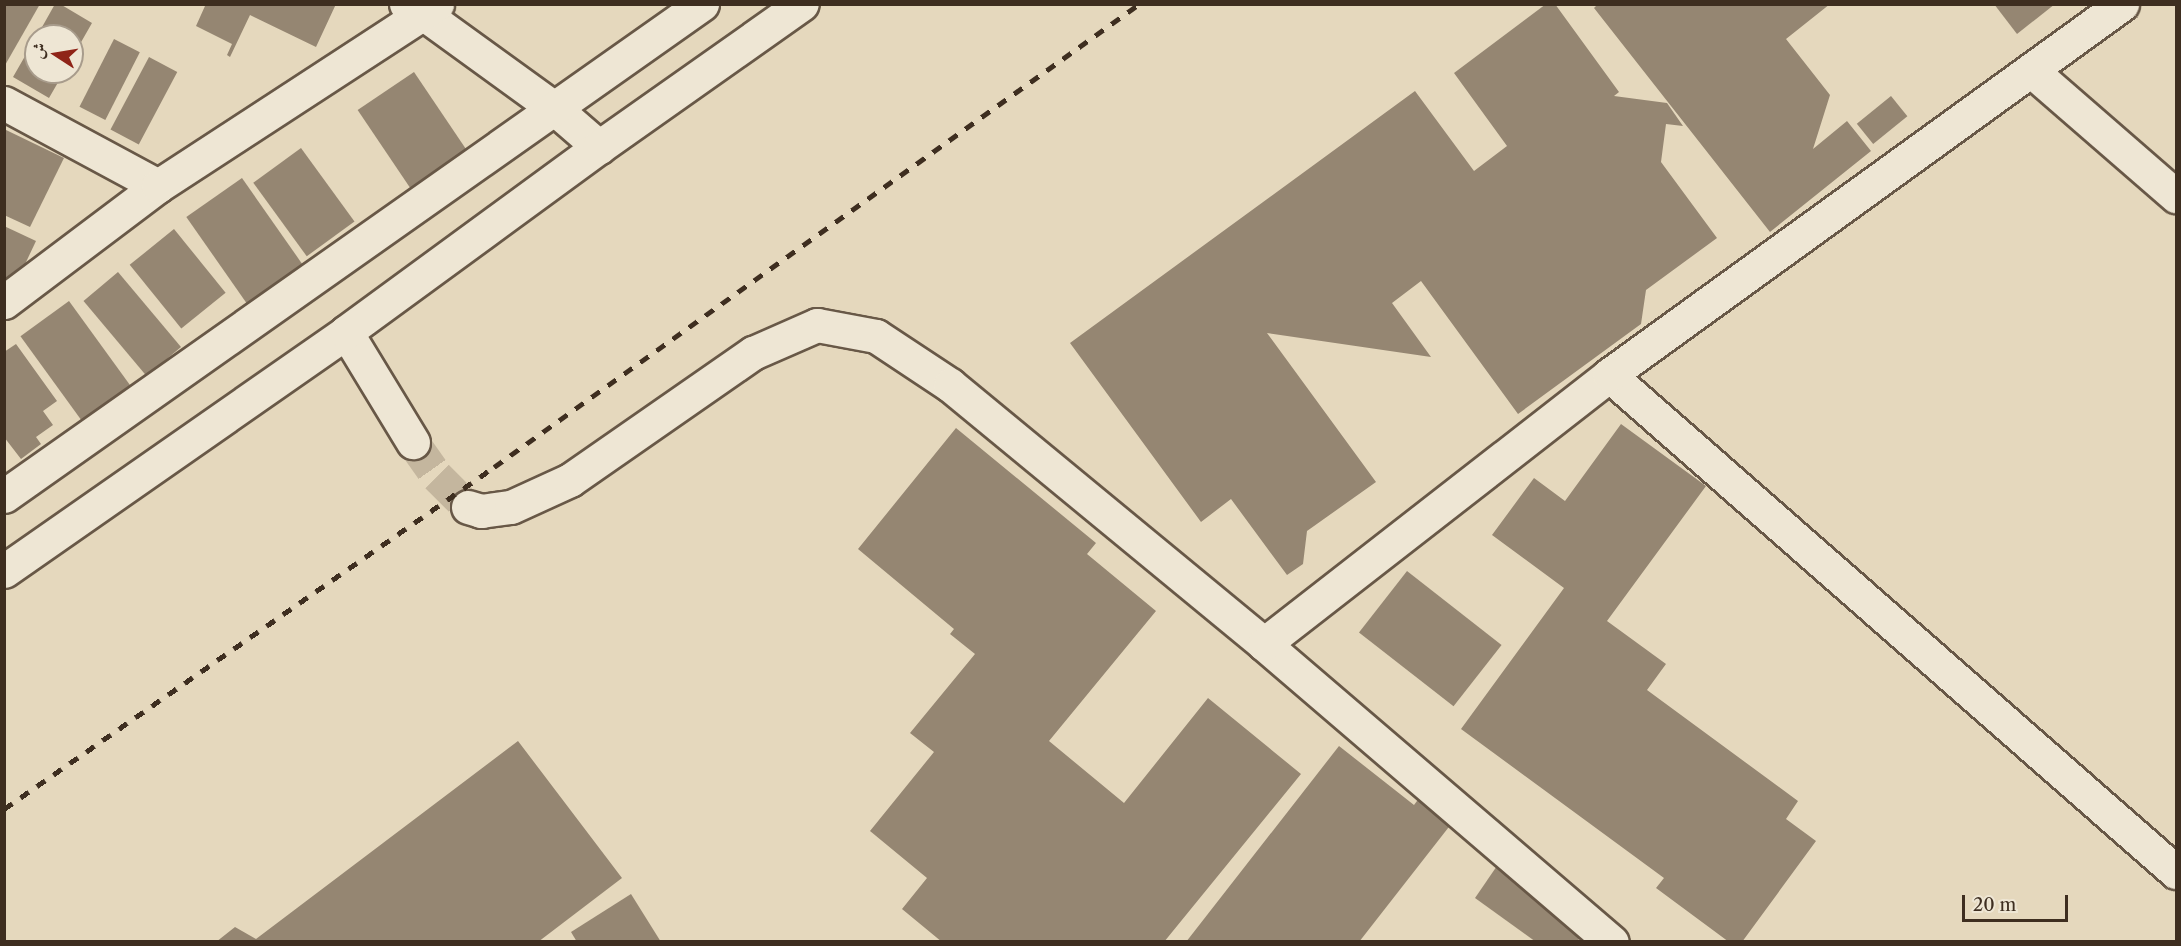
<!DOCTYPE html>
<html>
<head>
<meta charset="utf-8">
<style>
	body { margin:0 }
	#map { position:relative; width:2181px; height:946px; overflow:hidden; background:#e5d8bd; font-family:"Libre Caslon Text",Amiri,serif }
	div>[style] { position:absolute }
	.building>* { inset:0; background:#958672; transform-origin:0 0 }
	.minor-tunnel>* { height:33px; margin-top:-16.5px; transform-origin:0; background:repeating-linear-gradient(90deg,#c4b69e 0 33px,transparent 0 49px) }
	.roads { filter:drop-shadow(2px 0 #685847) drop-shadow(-2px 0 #685847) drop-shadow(0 2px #685847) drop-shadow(0 -2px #685847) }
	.minor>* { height:33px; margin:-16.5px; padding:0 16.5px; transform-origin:16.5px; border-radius:16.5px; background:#eee6d4 }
	.rail>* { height:4.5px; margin-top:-2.25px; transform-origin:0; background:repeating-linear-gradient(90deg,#3e2e20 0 10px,transparent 0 20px) }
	span { translate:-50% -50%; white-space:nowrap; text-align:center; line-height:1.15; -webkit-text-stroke:4.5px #eee6d4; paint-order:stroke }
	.frame { position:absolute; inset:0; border:6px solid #3e2e20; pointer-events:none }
	.north { position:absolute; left:24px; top:24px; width:60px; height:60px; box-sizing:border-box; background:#eee6d4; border:2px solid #a89c8c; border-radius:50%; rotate:282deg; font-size:16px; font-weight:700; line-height:24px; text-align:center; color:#3e2e20 }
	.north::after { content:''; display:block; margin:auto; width:21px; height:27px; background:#8f2418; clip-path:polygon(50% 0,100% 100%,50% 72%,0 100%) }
	.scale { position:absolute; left:1962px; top:895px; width:106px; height:27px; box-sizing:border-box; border:3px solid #3e2e20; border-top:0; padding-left:8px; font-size:18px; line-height:21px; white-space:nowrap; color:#3e2e20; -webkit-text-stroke:4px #eee6d4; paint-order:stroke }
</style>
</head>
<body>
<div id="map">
	<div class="building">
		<i style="clip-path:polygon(4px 4px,40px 4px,4px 67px)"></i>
		<i style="clip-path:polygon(55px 4px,60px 4px,92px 23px,72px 58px,72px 36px,37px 36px)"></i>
		<i style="clip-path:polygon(201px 4px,336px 4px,316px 47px,250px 15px,230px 57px,227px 55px,232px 44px,196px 26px,205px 6px)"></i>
		<i style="clip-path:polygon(1546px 4px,1555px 4px,1619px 92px,1614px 96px,1667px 103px,1683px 126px,1666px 124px,1661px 162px,1717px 238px,1646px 290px,1641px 324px,1518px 414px,1421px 281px,1392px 303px,1431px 357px,1267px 333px,1376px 482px,1307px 531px,1303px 564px,1287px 575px,1231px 499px,1201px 522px,1070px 343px,1415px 91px,1474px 171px,1507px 146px,1454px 73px)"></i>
		<i style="clip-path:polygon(1598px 4px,1830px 4px,1786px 39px,1830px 95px,1813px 149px,1847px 121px,1871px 151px,1770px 232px,1594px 8px)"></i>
		<i style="clip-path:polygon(1994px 4px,2055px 4px,2017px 34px)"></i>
		<i style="clip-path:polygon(36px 37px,36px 72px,64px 72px,49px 98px,13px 77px)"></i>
		<i style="left:114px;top:39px;width:29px;height:76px;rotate:27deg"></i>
		<i style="left:149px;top:57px;width:32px;height:82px;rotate:28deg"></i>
		<i style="left:414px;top:72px;width:101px;height:68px;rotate:56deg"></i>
		<i style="left:1891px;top:96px;width:26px;height:44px;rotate:51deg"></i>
		<i style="clip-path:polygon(4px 129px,64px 158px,30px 227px,4px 215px)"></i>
		<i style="left:301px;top:148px;width:91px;height:59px;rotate:54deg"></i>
		<i style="left:242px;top:178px;width:114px;height:68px;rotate:55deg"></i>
		<i style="clip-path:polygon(4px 226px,36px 241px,9px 298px,4px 296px)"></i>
		<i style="left:174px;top:229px;width:82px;height:57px;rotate:51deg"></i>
		<i style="left:118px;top:272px;width:98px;height:45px;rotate:50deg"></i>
		<i style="left:69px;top:301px;width:104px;height:60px;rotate:54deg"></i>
		<i style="clip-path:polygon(16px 344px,57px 401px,43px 411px,53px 425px,36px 437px,41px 444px,21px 459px,4px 437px,4px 352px)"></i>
		<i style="clip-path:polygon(1621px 424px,1706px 486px,1607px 621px,1666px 664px,1647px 690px,1798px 801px,1786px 819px,1816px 841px,1742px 942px,1729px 942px,1656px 888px,1664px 878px,1461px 729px,1564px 588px,1492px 535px,1534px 478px,1565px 501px)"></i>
		<i style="clip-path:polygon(956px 428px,1096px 543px,1087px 554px,1156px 611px,1049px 741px,1124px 803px,1208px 698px,1301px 774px,1164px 942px,942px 942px,902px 909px,927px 878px,870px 831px,934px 752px,910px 733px,975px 654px,950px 634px,954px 629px,858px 549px)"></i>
		<i style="left:1407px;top:571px;width:120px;height:78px;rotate:38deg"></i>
		<i style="clip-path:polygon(518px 741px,622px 878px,538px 942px,216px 942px,235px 927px,256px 939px)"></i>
		<i style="clip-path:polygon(1339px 746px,1414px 805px,1426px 789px,1459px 814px,1359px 942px,1186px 942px)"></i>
		<i style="clip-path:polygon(1499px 863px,1589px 924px,1577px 942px,1536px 942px,1475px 898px)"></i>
		<i style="clip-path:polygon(631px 894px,661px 942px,577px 942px,571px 932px)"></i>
	</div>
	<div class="minor-tunnel">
		<i style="left:413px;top:442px;width:42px;rotate:54.8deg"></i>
		<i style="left:437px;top:476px;width:44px;rotate:45deg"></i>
	</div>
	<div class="roads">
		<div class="minor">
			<i style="left:406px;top:4px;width:21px;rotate:29deg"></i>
			<i style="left:424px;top:14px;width:160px;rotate:35.9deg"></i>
			<i style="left:554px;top:108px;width:60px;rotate:40.9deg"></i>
			<i style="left:2032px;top:71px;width:191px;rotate:41deg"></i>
			<i style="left:4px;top:103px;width:175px;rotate:28.3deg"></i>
			<i style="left:4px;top:302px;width:193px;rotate:-37deg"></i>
			<i style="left:158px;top:186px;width:333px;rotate:-33.1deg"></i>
			<i style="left:346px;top:332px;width:129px;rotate:58.7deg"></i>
			<i style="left:1609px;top:375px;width:754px;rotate:41.24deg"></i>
			<i style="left:4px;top:496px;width:854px;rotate:-35.18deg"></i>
			<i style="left:468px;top:507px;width:14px;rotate:17deg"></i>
			<i style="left:481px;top:511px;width:30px;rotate:-8deg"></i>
			<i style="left:511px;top:507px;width:65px;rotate:-24.6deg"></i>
			<i style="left:570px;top:480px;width:223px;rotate:-34.8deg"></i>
			<i style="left:753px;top:353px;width:70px;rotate:-23.6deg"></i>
			<i style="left:817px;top:325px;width:60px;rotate:10.6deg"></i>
			<i style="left:876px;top:336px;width:89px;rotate:33.5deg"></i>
			<i style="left:950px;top:385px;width:407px;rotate:39.5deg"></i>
			<i style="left:1264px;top:644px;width:458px;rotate:40.6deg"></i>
			<i style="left:4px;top:571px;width:417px;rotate:-34.9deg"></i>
			<i style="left:346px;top:332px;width:313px;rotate:-36.2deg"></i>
			<i style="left:599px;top:147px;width:248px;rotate:-35.2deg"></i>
			<i style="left:1264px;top:644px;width:437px;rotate:-37.9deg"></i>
			<i style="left:1609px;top:375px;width:633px;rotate:-35.87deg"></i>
		</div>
	</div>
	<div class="rail">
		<i style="left:4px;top:809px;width:598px;rotate:-34.91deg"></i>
		<i style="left:494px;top:467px;width:794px;rotate:-35.67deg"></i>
	</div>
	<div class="frame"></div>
	<div class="north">ش</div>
	<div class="scale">20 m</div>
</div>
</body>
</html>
